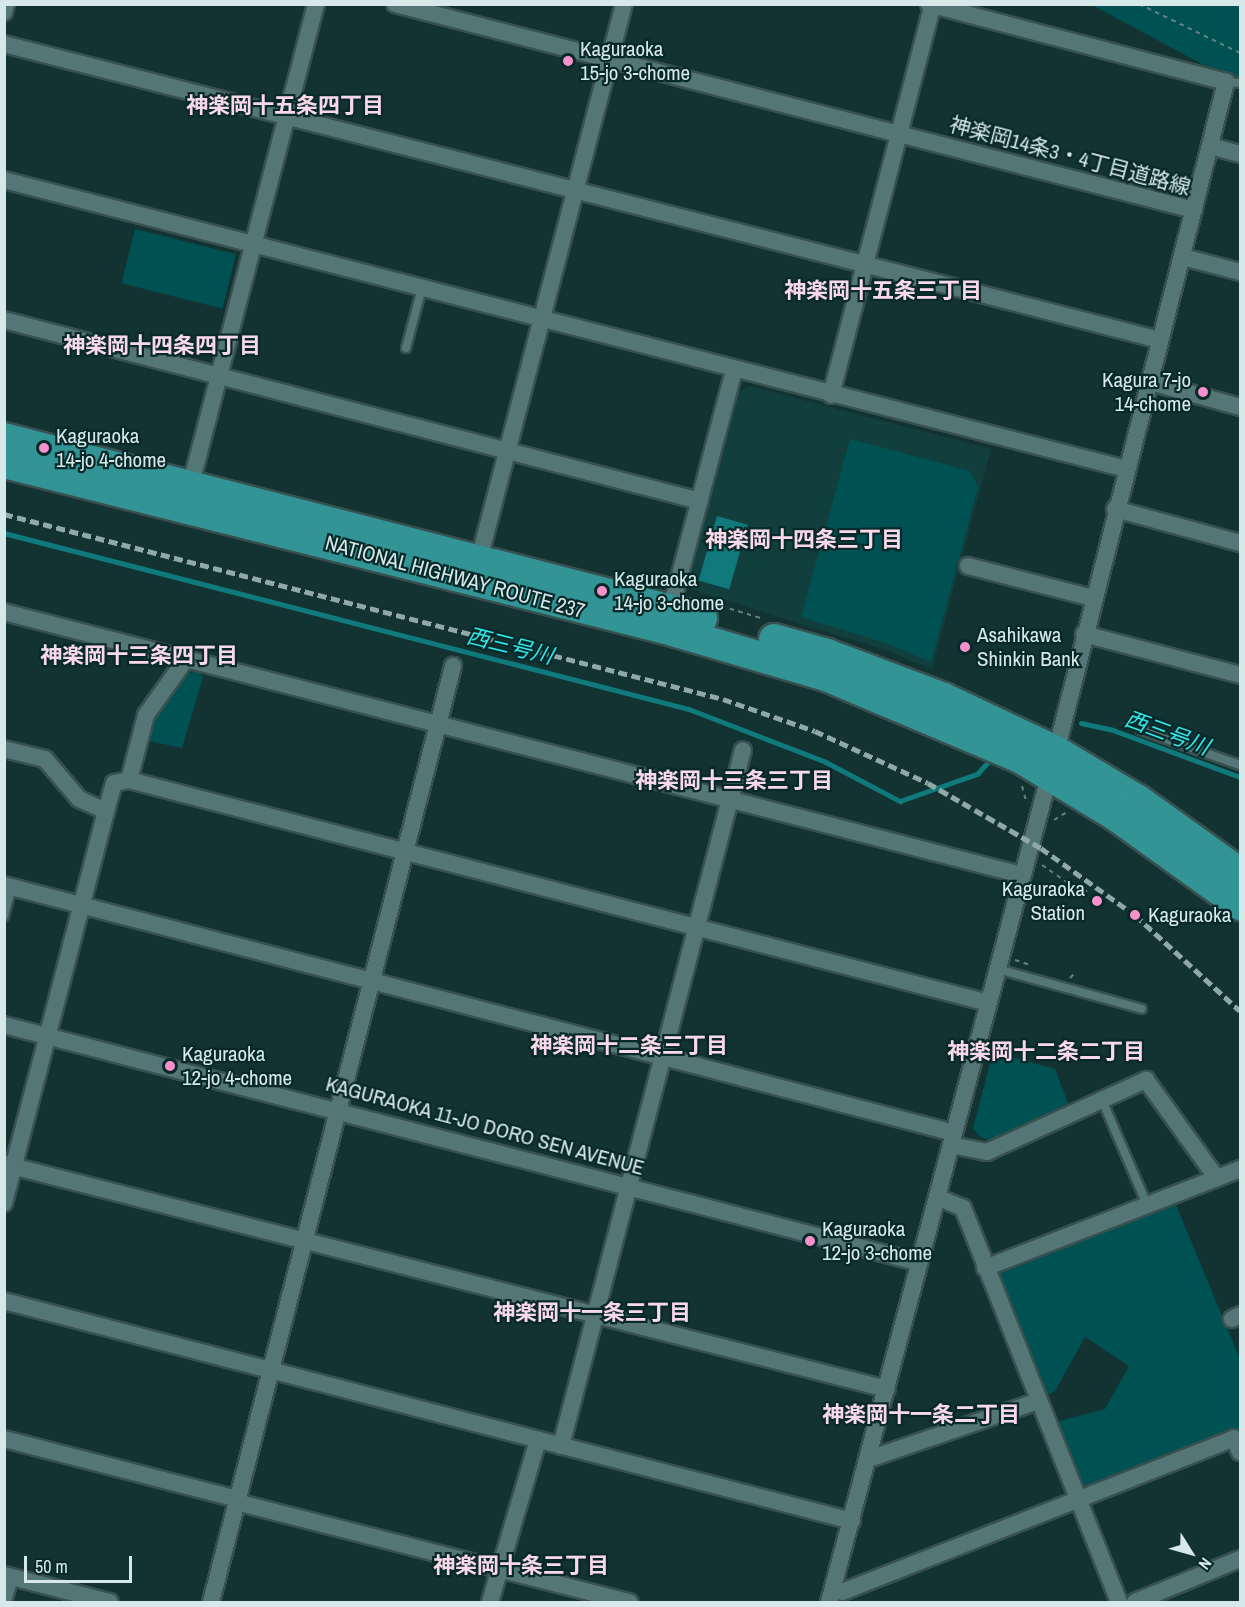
<!DOCTYPE html>
<html>
<head>
<meta charset="utf-8">
<style>
	body { margin:0 }
	#map { position:relative; width:1245px; height:1607px; overflow:hidden; background:#133333; font-family:"Archivo Narrow","Noto Sans JP",sans-serif }
	div>[style] { position:absolute }
	.built>* { inset:0; background:#123e3e }
	.green>* { inset:0; background:#005152; transform-origin:0 0 }
	.water>* { inset:0; background:#10797b; transform-origin:0 0 }
	.stream>* { height:4.5px; margin:-2.25px; padding:0 2.25px; transform-origin:2.25px; border-radius:2.25px; background:#10797b }
	.path>* { height:2px; margin-top:-1px; transform-origin:0; background:repeating-linear-gradient(90deg,#657f7f 0 4.5px,transparent 0 9px) }
	.roads { filter:drop-shadow(2px 0 #385050) drop-shadow(-2px 0 #385050) drop-shadow(0 2px #385050) drop-shadow(0 -2px #385050) }
	.lane>* { height:8px; margin:-4px; padding:0 4px; transform-origin:4px; border-radius:4px; background:#557676 }
	.street>* { height:16px; margin:-8px; padding:0 8px; transform-origin:8px; border-radius:8px; background:#557676 }
	.highway>* { height:30px; margin:-15px; padding:0 15px; transform-origin:15px; border-radius:15px; background:#329495 }
	.rail>* { height:4.5px; margin-top:-2.25px; transform-origin:0; background:repeating-linear-gradient(90deg,#91a8a8 0 9px,transparent 0 13.5px) }
	.dots>* { width:16px; height:16px; translate:-50% -50%; box-sizing:border-box; border:3px solid #082929; border-radius:50% }
	span { translate:-50% -50%; white-space:nowrap; text-align:center; line-height:1.15; -webkit-text-stroke:4.5px #082929; paint-order:stroke }
	.poi-label { font-size:21px; color:#d7e8e8 }
	.left { translate:0 -50%; text-align:left }
	.right { translate:-100% -50%; text-align:right }
	.street-label { font-size:21px; color:#d7e8e8 }
	.neighbourhood-label { font-size:22px; color:#f9d9e9; font-weight:700 }
	.water-label { font-size:22px; color:#2ee8ea; font-style:italic }
	.frame { position:absolute; inset:0; border:6px solid #d7e8e8; pointer-events:none }
	.north { position:absolute; left:1161px; top:1523px; width:60px; height:60px; -webkit-text-stroke:4px #082929; paint-order:stroke; rotate:127deg; font-size:16px; font-weight:700; line-height:24px; text-align:center; color:#d7e8e8 }
	.north::after { content:''; display:block; margin:auto; width:21px; height:27px; background:#d7e8e8; clip-path:polygon(50% 0,100% 100%,50% 72%,0 100%) }
	.scale { position:absolute; left:24px; top:1556px; width:108px; height:27px; box-sizing:border-box; border:3px solid #d7e8e8; border-top:0; padding-left:8px; font-size:18px; line-height:21px; white-space:nowrap; color:#d7e8e8; -webkit-text-stroke:4px #082929; paint-order:stroke }
</style>
</head>
<body>
<div id="map">
	<div class="built">
		<i style="clip-path:polygon(749px 386px,991px 449px,932px 669px,885px 650px,687px 588px,737px 393px)"></i>
	</div>
	<div class="green">
		<i style="clip-path:polygon(1092px 5px,1240px 5px,1240px 81px,1215px 71px)"></i>
		<i style="left:135px;top:229px;width:104px;height:56px;rotate:14deg"></i>
		<i style="clip-path:polygon(850px 439px,970px 471px,978px 487px,931px 662px,886px 643px,801px 617px)"></i>
		<i style="clip-path:polygon(197px 670px,203px 677px,182px 748px,149px 741px,154px 720px,185px 675px)"></i>
		<i style="clip-path:polygon(993px 1052px,1055px 1069px,1068px 1103px,993px 1142px,979px 1136px,973px 1128px)"></i>
		<i style="clip-path:polygon(1171px 1193px,1240px 1359px,1240px 1435px,1077px 1498px,1048px 1424px,1105px 1409px,1129px 1366px,1085px 1337px,1055px 1391px,1038px 1401px,985px 1268px)"></i>
	</div>
	<div class="water">
		<i style="left:717px;top:516px;width:32px;height:67px;rotate:16deg"></i>
	</div>
	<div class="stream">
		<i style="left:4px;top:533px;width:707px;rotate:14.41deg"></i>
		<i style="left:689px;top:709px;width:147px;rotate:21.1deg"></i>
		<i style="left:826px;top:762px;width:84px;rotate:27.8deg"></i>
		<i style="left:900px;top:801px;width:82px;rotate:-19.3deg"></i>
		<i style="left:977px;top:774px;width:18px;rotate:-47deg"></i>
		<i style="left:1081px;top:723px;width:33px;rotate:12deg"></i>
		<i style="left:1113px;top:730px;width:135px;rotate:20.3deg"></i>
	</div>
	<div class="path">
		<i style="left:1139px;top:4px;width:112px;rotate:25.9deg"></i>
		<i style="left:721px;top:606px;width:45px;rotate:16.8deg"></i>
		<i style="left:1022px;top:786px;width:16px;rotate:75deg"></i>
		<i style="left:1054px;top:820px;width:15px;rotate:-32deg"></i>
		<i style="left:1042px;top:865px;width:51px;rotate:34.6deg"></i>
		<i style="left:1084px;top:894px;width:5px;rotate:-53deg"></i>
		<i style="left:1015px;top:960px;width:16px;rotate:18deg"></i>
		<i style="left:1070px;top:978px;width:7px;rotate:-45deg"></i>
	</div>
	<div class="roads">
		<div class="lane">
			<i style="left:1226px;top:82px;width:14px;rotate:4deg"></i>
			<i style="left:406px;top:348px;width:62px;rotate:-75.1deg"></i>
			<i style="left:1141px;top:730px;width:105px;rotate:19.5deg"></i>
			<i style="left:4px;top:916px;width:30px;rotate:-75deg"></i>
			<i style="left:997px;top:969px;width:150px;rotate:15.4deg"></i>
			<i style="left:1102px;top:1100px;width:111px;rotate:66.7deg"></i>
		</div>
		<div class="street">
			<i style="left:395px;top:4px;width:825px;rotate:14.46deg"></i>
			<i style="left:4px;top:12px;width:8px;rotate:-76deg"></i>
			<i style="left:4px;top:44px;width:1193px;rotate:14.36deg"></i>
			<i style="left:1210px;top:146px;width:31px;rotate:15deg"></i>
			<i style="left:4px;top:180px;width:1159px;rotate:14.44deg"></i>
			<i style="left:1183px;top:257px;width:59px;rotate:14.7deg"></i>
			<i style="left:4px;top:320px;width:719px;rotate:14.58deg"></i>
			<i style="left:1150px;top:382px;width:93px;rotate:15.5deg"></i>
			<i style="left:831px;top:395px;width:404px;rotate:-75.4deg"></i>
			<i style="left:189px;top:491px;width:503px;rotate:-75.38deg"></i>
			<i style="left:1115px;top:509px;width:130px;rotate:15.2deg"></i>
			<i style="left:968px;top:566px;width:129px;rotate:14.4deg"></i>
			<i style="left:477px;top:567px;width:582px;rotate:-75.37deg"></i>
			<i style="left:4px;top:612px;width:1051px;rotate:14.49deg"></i>
			<i style="left:669px;top:616px;width:254px;rotate:-75.2deg"></i>
			<i style="left:1084px;top:634px;width:161px;rotate:14.7deg"></i>
			<i style="left:4px;top:749px;width:42px;rotate:13.7deg"></i>
			<i style="left:45px;top:759px;width:52px;rotate:49.6deg"></i>
			<i style="left:79px;top:799px;width:30px;rotate:24deg"></i>
			<i style="left:106px;top:811px;width:29px;rotate:-74deg"></i>
			<i style="left:114px;top:783px;width:15px;rotate:-11deg"></i>
			<i style="left:129px;top:780px;width:67px;rotate:-75.3deg"></i>
			<i style="left:146px;top:715px;width:69px;rotate:-54.5deg"></i>
			<i style="left:129px;top:780px;width:887px;rotate:14.55deg"></i>
			<i style="left:4px;top:885px;width:982px;rotate:14.63deg"></i>
			<i style="left:4px;top:1025px;width:946px;rotate:14.56deg"></i>
			<i style="left:951px;top:1145px;width:37px;rotate:11deg"></i>
			<i style="left:987px;top:1152px;width:175px;rotate:-24.4deg"></i>
			<i style="left:1146px;top:1080px;width:120px;rotate:54.2deg"></i>
			<i style="left:4px;top:1164px;width:911px;rotate:14.3deg"></i>
			<i style="left:937px;top:1197px;width:28px;rotate:23deg"></i>
			<i style="left:963px;top:1208px;width:424px;rotate:68.4deg"></i>
			<i style="left:4px;top:1203px;width:405px;rotate:-75.4deg"></i>
			<i style="left:985px;top:1268px;width:274px;rotate:-21.2deg"></i>
			<i style="left:4px;top:1301px;width:876px;rotate:14.54deg"></i>
			<i style="left:1232px;top:1319px;width:9px;rotate:-27deg"></i>
			<i style="left:4px;top:1439px;width:241px;rotate:14.4deg"></i>
			<i style="left:561px;top:1446px;width:719px;rotate:-75.35deg"></i>
			<i style="left:869px;top:1459px;width:179px;rotate:-18.9deg"></i>
			<i style="left:236px;top:1502px;width:406px;rotate:14.3deg"></i>
			<i style="left:4px;top:1575px;width:109px;rotate:14.3deg"></i>
			<i style="left:842px;top:1592px;width:421px;rotate:-21.4deg"></i>
			<i style="left:1234px;top:1438px;width:15px;rotate:67deg"></i>
			<i style="left:4px;top:1598px;width:22px;rotate:-74deg"></i>
			<i style="left:211px;top:1602px;width:967px;rotate:-75.5deg"></i>
			<i style="left:490px;top:1602px;width:169px;rotate:-73.5deg"></i>
			<i style="left:829px;top:1602px;width:900px;rotate:-75.07deg"></i>
			<i style="left:1061px;top:732px;width:671px;rotate:-75.76deg"></i>
			<i style="left:1226px;top:82px;width:307px;rotate:-165.3deg"></i>
			<i style="left:1135px;top:1602px;width:113px;rotate:-22.3deg"></i>
		</div>
		<div class="highway">
			<i style="left:4px;top:438px;width:721px;rotate:14.46deg"></i>
			<i style="left:4px;top:463px;width:682px;rotate:14.08deg"></i>
			<i style="left:666px;top:629px;width:167px;rotate:16.4deg"></i>
			<i style="left:826px;top:676px;width:211px;rotate:22.9deg"></i>
			<i style="left:1020px;top:758px;width:112px;rotate:31.1deg"></i>
			<i style="left:1116px;top:816px;width:153px;rotate:35.7deg"></i>
			<i style="left:774px;top:639px;width:55px;rotate:15.8deg"></i>
			<i style="left:827px;top:654px;width:125px;rotate:20.6deg"></i>
			<i style="left:944px;top:698px;width:124px;rotate:25.3deg"></i>
			<i style="left:1056px;top:751px;width:96px;rotate:30.9deg"></i>
			<i style="left:1138px;top:800px;width:125px;rotate:35.6deg"></i>
		</div>
	</div>
	<div class="rail">
		<i style="left:4px;top:514px;width:742px;rotate:14.43deg"></i>
		<i style="left:723px;top:699px;width:97px;rotate:19.2deg"></i>
		<i style="left:815px;top:731px;width:124px;rotate:24.7deg"></i>
		<i style="left:928px;top:783px;width:130px;rotate:29.9deg"></i>
		<i style="left:1041px;top:848px;width:115px;rotate:35.5deg"></i>
		<i style="left:1135px;top:915px;width:142px;rotate:42.4deg"></i>
	</div>
	<div class="dots">
		<i style="left:568px;top:61px;background:#f890cb"></i>
		<i style="left:1203px;top:392px;background:#f890cb"></i>
		<i style="left:44px;top:448px;background:#f890cb"></i>
		<i style="left:602px;top:591px;background:#f890cb"></i>
		<i style="left:965px;top:647px;background:#f890cb"></i>
		<i style="left:1097px;top:901px;background:#f890cb"></i>
		<i style="left:1135px;top:915px;background:#f890cb"></i>
		<i style="left:170px;top:1066px;background:#f890cb"></i>
		<i style="left:810px;top:1241px;background:#f890cb"></i>
	</div>
	<div class="poi-label">
		<span class="left" style="left:580px;top:61px">Kaguraoka<br>15-jo 3-chome</span>
		<span class="right" style="left:1191px;top:392px">Kagura 7-jo<br>14-chome</span>
		<span class="left" style="left:56px;top:448px">Kaguraoka<br>14-jo 4-chome</span>
		<span class="left" style="left:614px;top:591px">Kaguraoka<br>14-jo 3-chome</span>
		<span class="left" style="left:977px;top:647px">Asahikawa<br>Shinkin Bank</span>
		<span class="right" style="left:1085px;top:901px">Kaguraoka<br>Station</span>
		<span class="left" style="left:1148px;top:915px">Kaguraoka</span>
		<span class="left" style="left:182px;top:1066px">Kaguraoka<br>12-jo 4-chome</span>
		<span class="left" style="left:822px;top:1241px">Kaguraoka<br>12-jo 3-chome</span>
	</div>
	<div class="street-label">
		<span style="left:1070px;top:156px;rotate:15deg">神楽岡14条3・4丁目道路線</span>
		<span style="left:455px;top:577px;rotate:15deg">NATIONAL HIGHWAY ROUTE 237</span>
		<span style="left:485px;top:1126px;rotate:15deg">KAGURAOKA 11-JO DORO SEN AVENUE</span>
	</div>
	<div class="neighbourhood-label">
		<span style="left:285px;top:106px">神楽岡十五条四丁目</span>
		<span style="left:883px;top:291px">神楽岡十五条三丁目</span>
		<span style="left:162px;top:346px">神楽岡十四条四丁目</span>
		<span style="left:804px;top:540px">神楽岡十四条三丁目</span>
		<span style="left:139px;top:656px">神楽岡十三条四丁目</span>
		<span style="left:734px;top:781px">神楽岡十三条三丁目</span>
		<span style="left:629px;top:1046px">神楽岡十二条三丁目</span>
		<span style="left:1046px;top:1052px">神楽岡十二条二丁目</span>
		<span style="left:592px;top:1313px">神楽岡十一条三丁目</span>
		<span style="left:921px;top:1415px">神楽岡十一条二丁目</span>
		<span style="left:521px;top:1566px">神楽岡十条三丁目</span>
	</div>
	<div class="water-label">
		<span style="left:510px;top:646px;rotate:14deg">西三号川</span>
		<span style="left:1167px;top:733px;rotate:20deg">西三号川</span>
	</div>
	<div class="frame"></div>
	<div class="north">N</div>
	<div class="scale">50 m</div>
</div>
</body>
</html>
